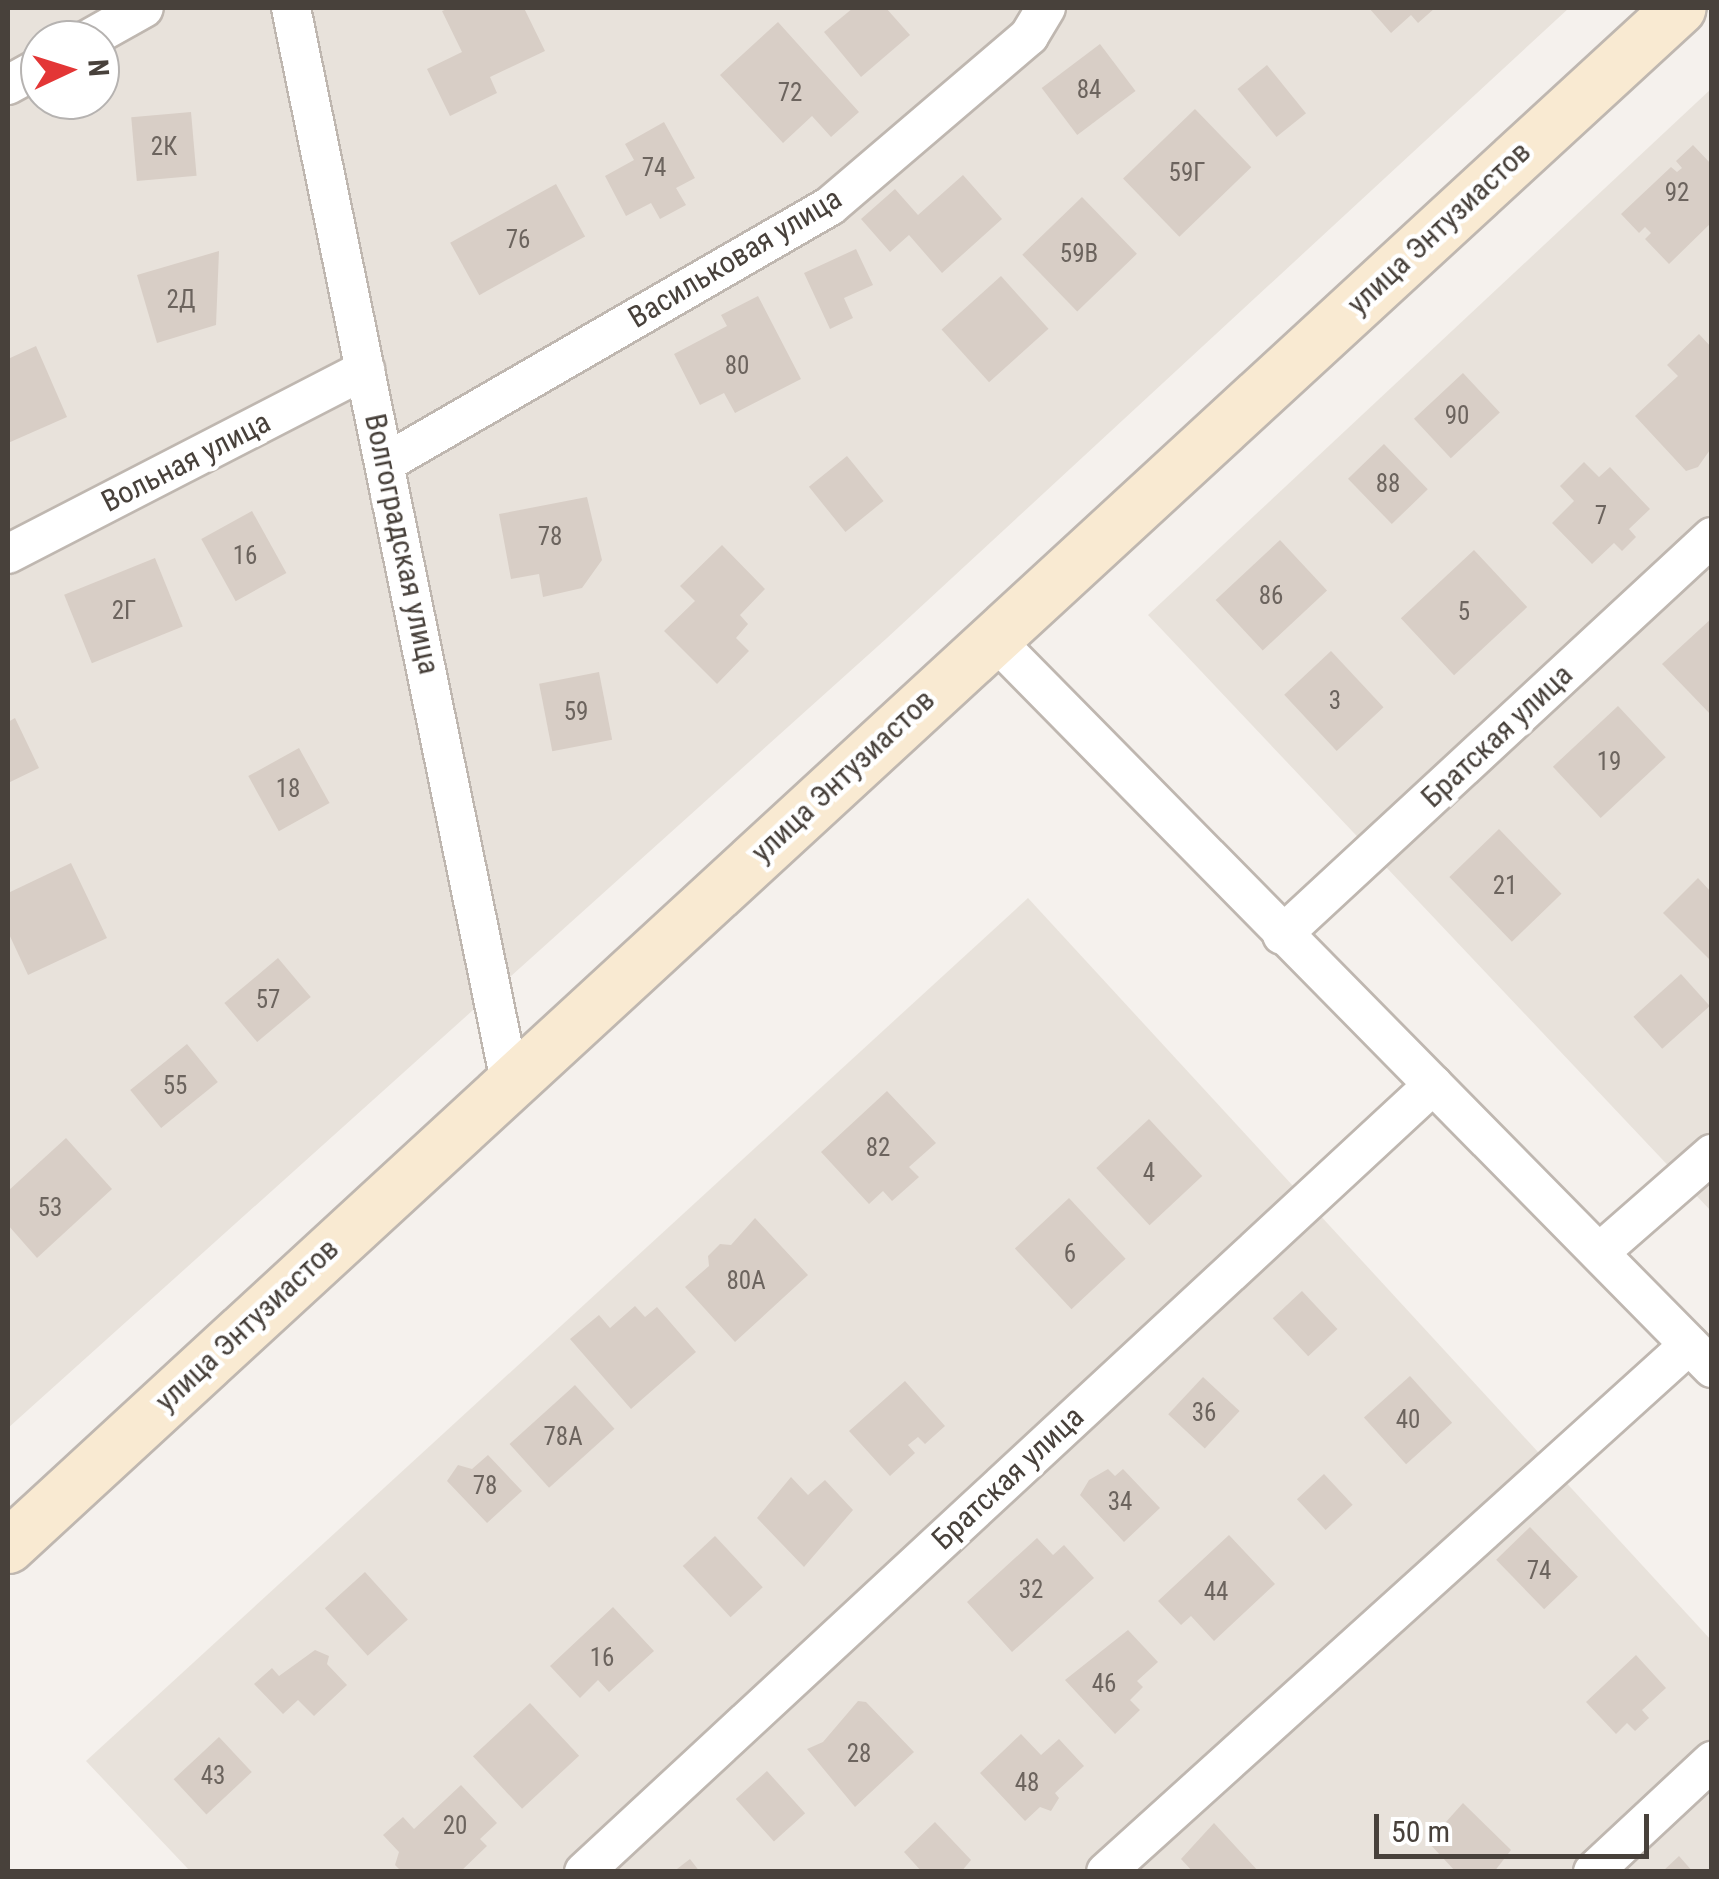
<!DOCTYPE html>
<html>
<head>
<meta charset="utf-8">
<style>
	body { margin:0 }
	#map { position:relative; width:1719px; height:1879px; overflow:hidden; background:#f5f1ed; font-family:"Roboto Condensed",sans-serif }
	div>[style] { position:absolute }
	.residential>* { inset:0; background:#e8e2db }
	.building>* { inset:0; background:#d8cec6; transform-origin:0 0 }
	.roads { filter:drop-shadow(2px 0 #bfb7b0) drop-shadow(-2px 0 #bfb7b0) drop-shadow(0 2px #bfb7b0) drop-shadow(0 -2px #bfb7b0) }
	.street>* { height:38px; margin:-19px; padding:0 19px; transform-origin:19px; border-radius:19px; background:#fff }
	.secondary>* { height:52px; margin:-26px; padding:0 26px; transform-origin:26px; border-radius:26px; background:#f9ead2 }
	span { translate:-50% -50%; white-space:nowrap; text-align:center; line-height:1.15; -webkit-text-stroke:9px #fff; paint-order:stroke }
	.number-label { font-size:25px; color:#6c645e }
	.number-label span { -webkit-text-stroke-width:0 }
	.street-label { font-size:30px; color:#48413b }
	.frame { position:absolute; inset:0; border:10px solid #48413b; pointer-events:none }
	.north { position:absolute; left:20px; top:20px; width:100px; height:100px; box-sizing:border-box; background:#fff; border:2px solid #b6b3b1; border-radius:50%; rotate:86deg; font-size:28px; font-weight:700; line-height:40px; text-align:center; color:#48413b }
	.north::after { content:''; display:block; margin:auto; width:35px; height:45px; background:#e33636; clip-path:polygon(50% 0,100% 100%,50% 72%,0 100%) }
	.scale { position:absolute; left:1374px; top:1814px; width:275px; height:45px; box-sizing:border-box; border:5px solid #48413b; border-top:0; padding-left:12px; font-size:30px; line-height:35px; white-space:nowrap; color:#48413b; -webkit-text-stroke:8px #fff; paint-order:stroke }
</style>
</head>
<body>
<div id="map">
	<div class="residential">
		<i style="clip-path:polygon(evenodd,8px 8px,1569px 8px,887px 638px,8px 1428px,8px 8px,40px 40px,100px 40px,100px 100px,40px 100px,40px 40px)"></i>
		<i style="clip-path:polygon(1711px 89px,1711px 1211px,1148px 615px)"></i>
		<i style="clip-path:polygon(1028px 898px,1711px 1640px,1711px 1871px,190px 1871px,86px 1761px)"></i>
	</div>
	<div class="building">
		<i style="clip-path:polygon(450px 8px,524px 8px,545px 51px,490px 77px,497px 93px,450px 116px,427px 69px,462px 52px,442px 11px)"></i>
		<i style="clip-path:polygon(853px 8px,886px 8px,910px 35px,861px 77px,824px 32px)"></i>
		<i style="clip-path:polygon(1369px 8px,1435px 8px,1418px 23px,1411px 15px,1391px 33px)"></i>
		<i style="clip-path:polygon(778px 22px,859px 112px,831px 137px,812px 116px,783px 143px,720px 75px)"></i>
		<i style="left:1100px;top:44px;width:59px;height:73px;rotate:53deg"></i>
		<i style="left:1267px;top:65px;width:62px;height:38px;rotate:51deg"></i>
		<i style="left:1195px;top:109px;width:81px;height:100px;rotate:46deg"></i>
		<i style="left:191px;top:112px;width:64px;height:60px;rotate:85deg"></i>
		<i style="clip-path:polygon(664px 122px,695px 178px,676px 188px,686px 205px,660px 219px,651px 203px,626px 216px,605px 176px,634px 160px,625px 144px)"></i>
		<i style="clip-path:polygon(1693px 145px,1712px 165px,1712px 222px,1669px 264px,1645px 239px,1651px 233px,1645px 227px,1639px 233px,1621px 214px,1671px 167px,1677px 172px,1682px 168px,1676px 161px)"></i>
		<i style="clip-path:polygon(963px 175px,1002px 219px,942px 273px,909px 235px,890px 252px,861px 219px,895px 189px,918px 215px)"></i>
		<i style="left:556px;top:184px;width:60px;height:121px;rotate:61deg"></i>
		<i style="left:1082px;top:197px;width:79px;height:83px;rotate:46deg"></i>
		<i style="clip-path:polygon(856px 249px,873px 285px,844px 298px,853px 318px,830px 329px,804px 273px)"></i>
		<i style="clip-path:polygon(219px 251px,216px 325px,157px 343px,137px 275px)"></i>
		<i style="left:1001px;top:276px;width:71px;height:80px;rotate:48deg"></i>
		<i style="clip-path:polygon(758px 296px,801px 379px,735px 413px,724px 393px,700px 405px,674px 354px,727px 326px,721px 315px)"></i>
		<i style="clip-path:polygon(1699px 334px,1712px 348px,1712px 447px,1698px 467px,1686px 471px,1635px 416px,1678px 376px,1667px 365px)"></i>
		<i style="clip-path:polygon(36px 346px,67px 417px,8px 443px,8px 359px)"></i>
		<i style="left:1463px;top:373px;width:54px;height:67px;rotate:47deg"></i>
		<i style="left:1384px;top:444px;width:63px;height:50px;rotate:46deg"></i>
		<i style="left:847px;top:456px;width:58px;height:49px;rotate:51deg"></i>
		<i style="clip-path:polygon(1584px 462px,1599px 477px,1610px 467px,1650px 509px,1629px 529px,1636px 537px,1622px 551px,1614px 543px,1592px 564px,1552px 523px,1574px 501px,1560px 486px)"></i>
		<i style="clip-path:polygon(587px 497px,602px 560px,582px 588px,543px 597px,539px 574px,511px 579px,499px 514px)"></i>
		<i style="left:252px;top:511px;width:71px;height:58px;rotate:61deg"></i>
		<i style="left:1280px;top:540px;width:69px;height:88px;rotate:47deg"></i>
		<i style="clip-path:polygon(722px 545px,765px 589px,740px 615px,748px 624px,736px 638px,749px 651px,717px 684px,664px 631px,695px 601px,680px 586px)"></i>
		<i style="left:1474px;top:550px;width:78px;height:100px;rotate:47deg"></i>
		<i style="left:155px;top:558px;width:74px;height:98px;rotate:68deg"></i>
		<i style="clip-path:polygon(1712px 618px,1712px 716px,1662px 664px)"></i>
		<i style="left:1331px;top:651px;width:77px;height:64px;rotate:47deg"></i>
		<i style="left:599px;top:672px;width:69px;height:61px;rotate:79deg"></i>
		<i style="left:1618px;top:706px;width:70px;height:89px;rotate:47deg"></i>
		<i style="clip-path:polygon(15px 718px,39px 768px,8px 783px,8px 722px)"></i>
		<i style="left:299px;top:748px;width:63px;height:58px;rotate:61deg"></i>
		<i style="left:1499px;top:829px;width:90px;height:69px;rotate:46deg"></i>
		<i style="clip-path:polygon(71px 863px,107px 938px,28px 975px,8px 932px,8px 893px)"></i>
		<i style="clip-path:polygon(1698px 878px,1712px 893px,1712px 962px,1663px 913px)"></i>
		<i style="left:278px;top:958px;width:51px;height:70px;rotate:50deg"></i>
		<i style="left:1681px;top:974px;width:43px;height:64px;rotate:48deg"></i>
		<i style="left:187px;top:1044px;width:49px;height:73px;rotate:51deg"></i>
		<i style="clip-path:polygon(887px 1091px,936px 1143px,909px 1167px,919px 1177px,892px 1201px,883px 1191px,869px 1204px,821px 1152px)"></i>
		<i style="left:1149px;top:1119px;width:78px;height:72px;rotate:47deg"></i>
		<i style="clip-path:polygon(66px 1138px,112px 1189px,37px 1258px,8px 1225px,8px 1191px)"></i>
		<i style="left:1069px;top:1198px;width:83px;height:74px;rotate:47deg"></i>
		<i style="clip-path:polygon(755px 1218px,808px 1275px,735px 1342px,685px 1287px,709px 1266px,708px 1256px,720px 1244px,731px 1245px)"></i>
		<i style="left:1302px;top:1291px;width:52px;height:40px;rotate:47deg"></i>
		<i style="clip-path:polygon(635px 1306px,645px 1317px,657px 1307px,696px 1352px,631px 1409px,570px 1339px,599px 1315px,610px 1328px)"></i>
		<i style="left:1410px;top:1376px;width:63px;height:62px;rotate:48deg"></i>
		<i style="left:1203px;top:1377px;width:50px;height:51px;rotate:43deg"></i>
		<i style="clip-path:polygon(905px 1381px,945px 1426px,925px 1444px,918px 1437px,908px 1445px,915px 1453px,890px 1476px,849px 1431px)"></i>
		<i style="left:575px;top:1385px;width:59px;height:88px;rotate:48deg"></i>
		<i style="clip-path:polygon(488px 1455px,522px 1491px,487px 1523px,447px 1481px,458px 1465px,472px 1469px)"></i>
		<i style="clip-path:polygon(1108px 1469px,1115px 1476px,1123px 1469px,1160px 1508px,1124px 1542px,1080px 1495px,1089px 1480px)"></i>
		<i style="left:1324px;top:1474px;width:42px;height:37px;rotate:47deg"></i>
		<i style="clip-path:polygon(791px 1477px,808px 1495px,825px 1480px,853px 1510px,804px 1567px,757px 1518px)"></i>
		<i style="left:1530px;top:1527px;width:69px;height:47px;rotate:46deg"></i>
		<i style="clip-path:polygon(1229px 1535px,1275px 1584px,1214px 1641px,1191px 1616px,1181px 1625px,1158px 1601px)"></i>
		<i style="left:715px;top:1536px;width:70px;height:44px;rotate:47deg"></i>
		<i style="clip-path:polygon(1037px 1538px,1053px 1555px,1064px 1545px,1094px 1578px,1012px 1652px,967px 1602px)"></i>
		<i style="left:365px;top:1572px;width:64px;height:54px;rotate:48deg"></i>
		<i style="clip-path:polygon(613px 1607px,654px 1651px,609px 1692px,598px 1680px,580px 1698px,550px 1666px)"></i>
		<i style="clip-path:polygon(1128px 1630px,1158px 1662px,1137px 1681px,1143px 1687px,1130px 1700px,1140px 1710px,1115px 1734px,1065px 1680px)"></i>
		<i style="clip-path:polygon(315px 1650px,329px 1656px,327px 1664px,347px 1685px,314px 1716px,298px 1700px,283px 1714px,254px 1684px,272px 1668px,279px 1676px)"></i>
		<i style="clip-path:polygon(1636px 1655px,1666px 1688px,1642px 1710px,1649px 1718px,1635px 1731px,1627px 1723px,1616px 1734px,1586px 1702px)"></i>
		<i style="clip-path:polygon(858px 1701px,866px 1702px,914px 1752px,855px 1807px,807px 1749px,823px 1742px)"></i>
		<i style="left:530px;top:1703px;width:72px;height:78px;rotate:47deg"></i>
		<i style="clip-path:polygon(1021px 1734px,1041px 1755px,1059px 1739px,1084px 1766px,1055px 1793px,1059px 1798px,1051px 1811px,1040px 1807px,1025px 1821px,980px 1773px)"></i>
		<i style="left:219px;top:1737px;width:48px;height:62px;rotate:47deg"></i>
		<i style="left:767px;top:1771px;width:57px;height:42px;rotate:48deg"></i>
		<i style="clip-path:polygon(461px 1785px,497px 1823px,480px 1839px,487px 1846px,460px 1872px,402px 1872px,395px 1865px,399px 1852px,383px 1835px,403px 1817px,414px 1829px)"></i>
		<i style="clip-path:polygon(1463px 1803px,1511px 1850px,1494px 1872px,1456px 1872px,1428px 1842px)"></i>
		<i style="clip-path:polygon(935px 1822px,971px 1860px,961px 1872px,922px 1872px,904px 1852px)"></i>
		<i style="clip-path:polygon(1214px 1823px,1259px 1872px,1193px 1872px,1181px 1859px)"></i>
		<i style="clip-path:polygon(1679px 1856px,1693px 1872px,1662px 1872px)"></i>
		<i style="clip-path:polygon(690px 1859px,700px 1872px,673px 1872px)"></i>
	</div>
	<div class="roads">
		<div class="street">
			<i style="left:291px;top:8px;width:1096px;rotate:78.47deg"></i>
			<i style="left:87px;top:40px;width:65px;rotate:-29.3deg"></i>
			<i style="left:8px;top:85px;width:37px;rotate:-29deg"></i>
			<i style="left:387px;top:462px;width:512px;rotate:-30.02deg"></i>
			<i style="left:830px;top:206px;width:262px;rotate:-40.5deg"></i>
			<i style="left:1029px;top:36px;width:33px;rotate:-59deg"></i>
			<i style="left:8px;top:554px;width:402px;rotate:-27.3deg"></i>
			<i style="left:993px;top:638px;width:1025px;rotate:45.43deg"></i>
			<i style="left:1282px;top:935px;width:586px;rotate:-42.79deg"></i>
			<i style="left:1600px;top:1252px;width:149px;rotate:-41.2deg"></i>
			<i style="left:584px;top:1872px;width:1158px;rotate:-42.83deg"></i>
			<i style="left:1106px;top:1872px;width:786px;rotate:-42.11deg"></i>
			<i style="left:1593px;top:1872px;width:163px;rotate:-43deg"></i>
		</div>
		<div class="secondary">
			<i style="left:8px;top:1547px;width:2272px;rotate:-42.63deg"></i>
		</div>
	</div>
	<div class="number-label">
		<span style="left:1089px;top:90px">84</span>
		<span style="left:790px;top:93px">72</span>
		<span style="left:164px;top:147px">2К</span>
		<span style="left:654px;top:168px">74</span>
		<span style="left:1187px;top:173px">59Г</span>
		<span style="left:1677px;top:193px">92</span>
		<span style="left:518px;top:240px">76</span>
		<span style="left:1079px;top:254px">59В</span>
		<span style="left:181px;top:300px">2Д</span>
		<span style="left:737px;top:366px">80</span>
		<span style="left:1457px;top:416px">90</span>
		<span style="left:1388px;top:484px">88</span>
		<span style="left:1601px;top:516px">7</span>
		<span style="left:550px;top:537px">78</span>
		<span style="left:245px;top:556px">16</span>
		<span style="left:1271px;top:596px">86</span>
		<span style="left:124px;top:611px">2Г</span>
		<span style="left:1464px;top:612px">5</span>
		<span style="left:1335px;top:701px">3</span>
		<span style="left:576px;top:712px">59</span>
		<span style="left:1609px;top:762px">19</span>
		<span style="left:288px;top:789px">18</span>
		<span style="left:1505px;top:886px">21</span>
		<span style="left:268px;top:1000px">57</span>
		<span style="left:175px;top:1086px">55</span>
		<span style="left:878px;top:1148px">82</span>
		<span style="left:1149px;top:1173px">4</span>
		<span style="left:50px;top:1208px">53</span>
		<span style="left:1070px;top:1254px">6</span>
		<span style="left:746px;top:1281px">80А</span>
		<span style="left:1204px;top:1413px">36</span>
		<span style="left:1408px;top:1420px">40</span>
		<span style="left:563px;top:1437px">78А</span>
		<span style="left:485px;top:1486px">78</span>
		<span style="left:1120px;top:1502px">34</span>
		<span style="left:1539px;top:1571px">74</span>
		<span style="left:1031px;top:1590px">32</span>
		<span style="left:1216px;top:1592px">44</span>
		<span style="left:602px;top:1658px">16</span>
		<span style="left:1104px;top:1684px">46</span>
		<span style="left:859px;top:1754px">28</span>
		<span style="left:213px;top:1776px">43</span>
		<span style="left:1027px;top:1783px">48</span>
		<span style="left:455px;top:1826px">20</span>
	</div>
	<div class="street-label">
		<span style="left:1439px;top:228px;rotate:-43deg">улица Энтузиастов</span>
		<span style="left:735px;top:258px;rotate:-31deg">Васильковая улица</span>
		<span style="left:186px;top:462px;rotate:-27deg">Вольная улица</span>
		<span style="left:402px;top:544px;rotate:78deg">Волгоградская улица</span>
		<span style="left:1497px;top:736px;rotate:-43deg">Братская улица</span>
		<span style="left:843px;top:776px;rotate:-43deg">улица Энтузиастов</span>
		<span style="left:247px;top:1325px;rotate:-43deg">улица Энтузиастов</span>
		<span style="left:1008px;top:1478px;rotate:-43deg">Братская улица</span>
	</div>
	<div class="frame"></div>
	<div class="north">N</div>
	<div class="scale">50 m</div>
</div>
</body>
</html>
